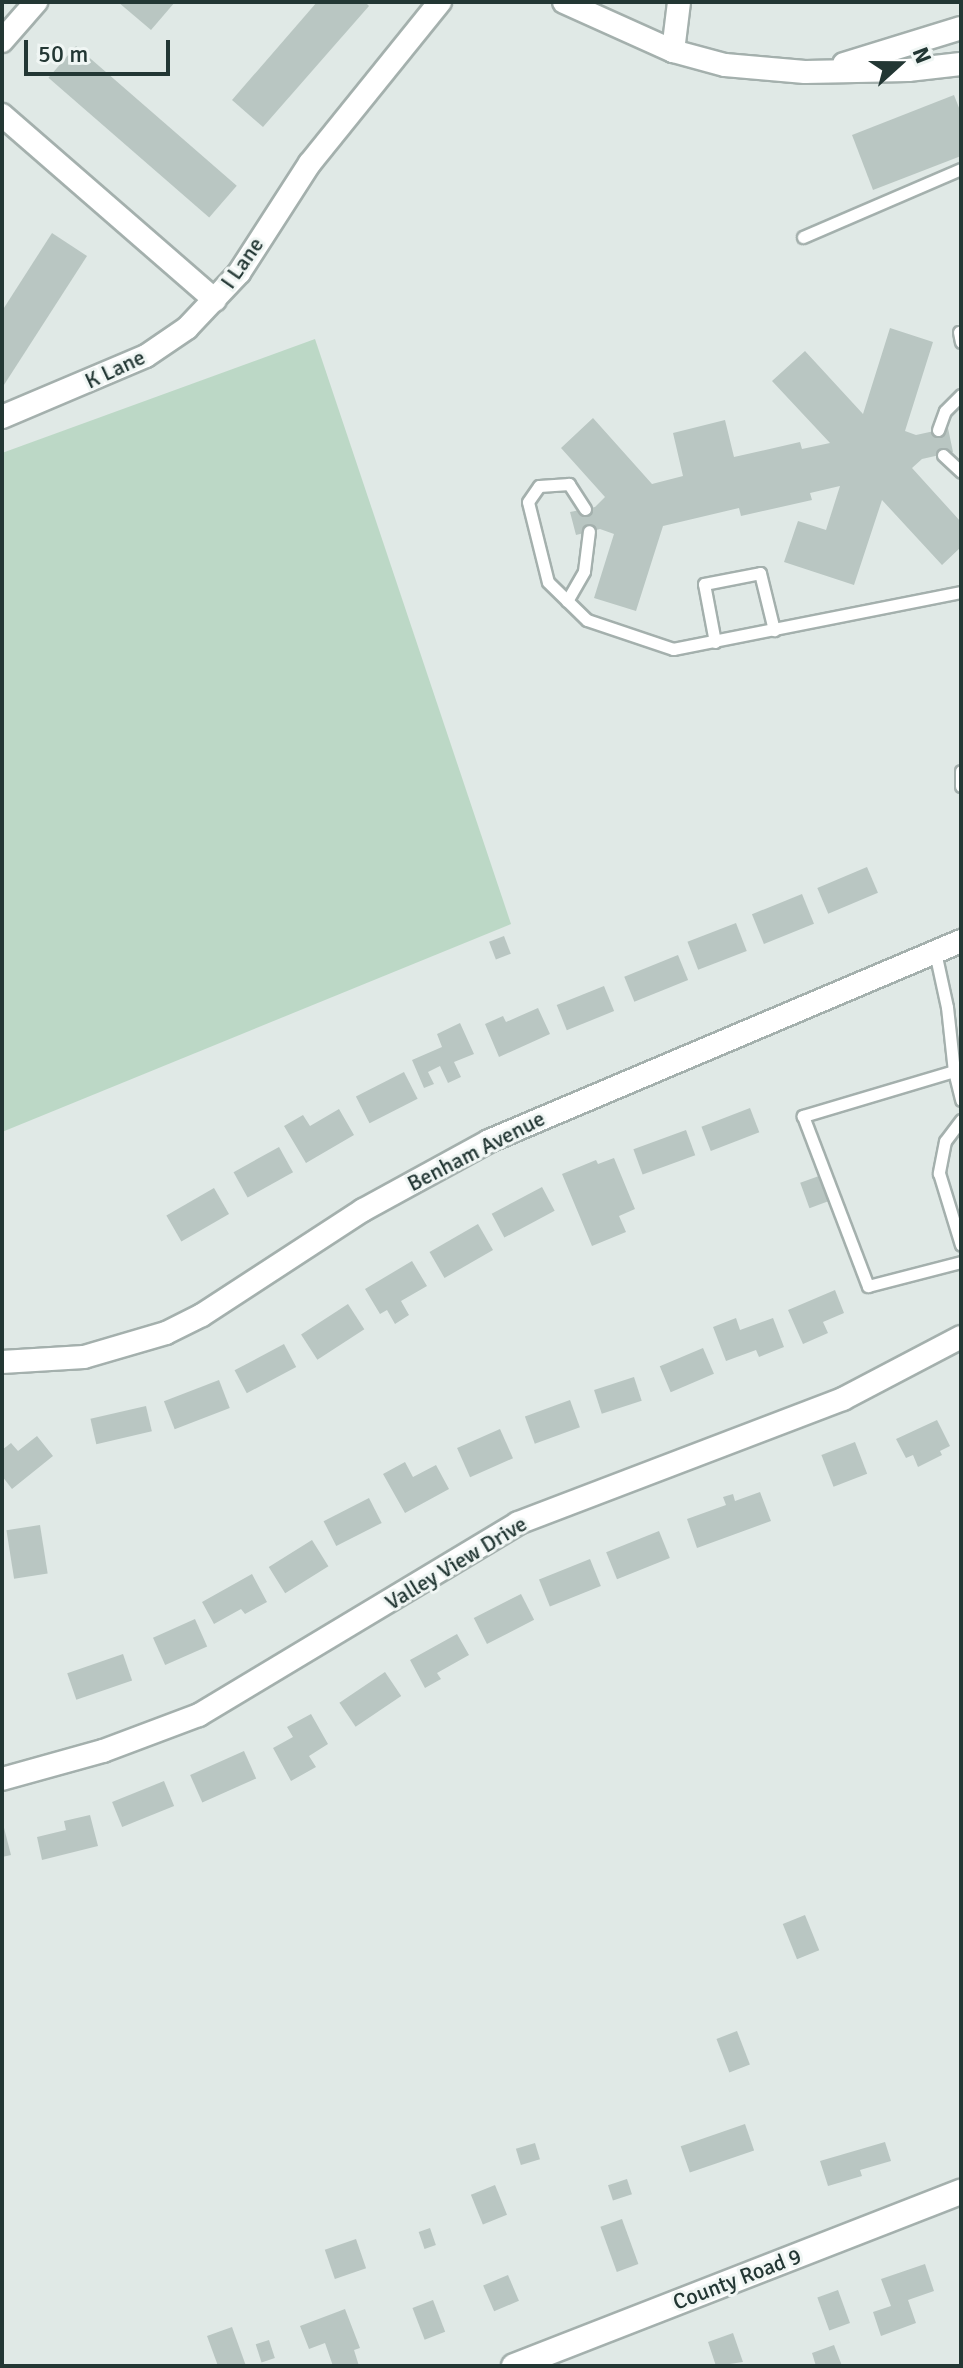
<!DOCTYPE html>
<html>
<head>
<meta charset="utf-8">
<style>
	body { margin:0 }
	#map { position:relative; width:963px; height:2368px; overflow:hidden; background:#e0e9e6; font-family:Signika,sans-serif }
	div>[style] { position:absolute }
	.green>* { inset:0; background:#bcd8c6 }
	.building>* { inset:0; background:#b9c6c2; transform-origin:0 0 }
	.roads { filter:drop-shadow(2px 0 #a4b0ad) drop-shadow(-2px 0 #a4b0ad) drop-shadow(0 2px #a4b0ad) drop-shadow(0 -2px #a4b0ad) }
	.service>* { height:11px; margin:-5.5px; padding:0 5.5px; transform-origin:5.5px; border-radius:5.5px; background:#fff }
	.minor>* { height:22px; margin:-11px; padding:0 11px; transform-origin:11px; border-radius:11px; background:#fff }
	.tertiary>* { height:24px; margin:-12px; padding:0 12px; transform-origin:12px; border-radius:12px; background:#fff }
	span { translate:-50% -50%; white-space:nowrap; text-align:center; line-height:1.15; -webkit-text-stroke:6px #f0f6f4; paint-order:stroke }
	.street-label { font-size:22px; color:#233734 }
	.frame { position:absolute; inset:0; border:4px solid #233734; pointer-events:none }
	.north { position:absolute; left:859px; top:24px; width:80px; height:80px; -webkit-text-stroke:6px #f0f6f4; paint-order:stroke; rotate:69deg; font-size:22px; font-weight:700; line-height:32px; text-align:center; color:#233734 }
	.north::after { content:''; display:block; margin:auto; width:28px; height:36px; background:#233734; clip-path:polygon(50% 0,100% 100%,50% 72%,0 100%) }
	.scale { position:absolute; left:24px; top:40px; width:146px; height:36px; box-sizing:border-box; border:4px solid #233734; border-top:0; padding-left:10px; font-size:24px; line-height:28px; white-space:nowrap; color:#233734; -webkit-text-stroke:6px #f0f6f4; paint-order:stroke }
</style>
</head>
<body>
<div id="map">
	<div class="green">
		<i style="clip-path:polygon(315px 339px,511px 924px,2px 1132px,2px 453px)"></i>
	</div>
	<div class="building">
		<i style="clip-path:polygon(118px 2px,175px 2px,151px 30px)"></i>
		<i style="clip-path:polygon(317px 2px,365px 2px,369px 6px,263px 127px,232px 100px)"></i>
		<i style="left:76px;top:46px;width:213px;height:42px;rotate:41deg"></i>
		<i style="clip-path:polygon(954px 95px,961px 113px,961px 156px,873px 190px,852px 135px)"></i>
		<i style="clip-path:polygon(52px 233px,87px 256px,2px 388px,2px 311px)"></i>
		<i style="clip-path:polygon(890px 328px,933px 342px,905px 431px,916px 435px,948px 428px,953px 452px,922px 459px,912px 468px,961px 522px,961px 547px,942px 565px,882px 500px,854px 585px,784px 562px,798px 521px,826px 530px,840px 486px,810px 493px,812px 500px,741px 516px,739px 508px,663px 526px,636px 611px,594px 598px,614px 534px,600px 529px,576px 535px,570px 512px,595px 507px,605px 497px,561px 448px,593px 418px,652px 484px,683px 476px,673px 433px,725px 420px,734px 457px,800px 442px,802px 449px,830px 443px,772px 381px,805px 351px,863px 414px)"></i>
		<i style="left:867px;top:867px;width:28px;height:54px;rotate:67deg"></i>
		<i style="left:802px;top:894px;width:32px;height:54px;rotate:68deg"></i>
		<i style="left:736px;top:923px;width:30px;height:52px;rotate:69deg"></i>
		<i style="left:504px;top:936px;width:19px;height:16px;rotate:69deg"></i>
		<i style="left:678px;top:955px;width:27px;height:58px;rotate:68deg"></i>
		<i style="left:604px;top:986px;width:27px;height:51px;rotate:68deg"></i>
		<i style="clip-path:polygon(538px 1008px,550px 1034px,499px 1057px,485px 1024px,503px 1016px,506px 1022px)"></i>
		<i style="clip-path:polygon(460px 1023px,474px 1054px,454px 1062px,461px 1077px,448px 1083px,440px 1066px,428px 1072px,434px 1084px,424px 1088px,412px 1060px,442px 1047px,437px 1034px)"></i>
		<i style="left:404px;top:1072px;width:30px;height:54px;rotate:63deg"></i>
		<i style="left:750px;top:1108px;width:26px;height:52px;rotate:69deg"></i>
		<i style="clip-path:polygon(339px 1109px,354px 1135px,306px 1163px,284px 1126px,303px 1115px,310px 1126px)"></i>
		<i style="left:686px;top:1130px;width:27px;height:56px;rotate:70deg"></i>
		<i style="left:279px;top:1147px;width:29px;height:52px;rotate:61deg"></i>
		<i style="clip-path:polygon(614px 1158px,635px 1209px,619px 1216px,626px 1232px,592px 1246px,562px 1174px,596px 1160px,598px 1164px)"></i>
		<i style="left:819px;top:1176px;width:27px;height:20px;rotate:70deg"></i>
		<i style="left:542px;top:1187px;width:27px;height:57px;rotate:62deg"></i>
		<i style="left:214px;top:1188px;width:30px;height:55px;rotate:60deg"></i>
		<i style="left:478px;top:1224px;width:30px;height:56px;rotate:60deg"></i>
		<i style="clip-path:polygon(412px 1261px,427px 1286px,401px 1301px,409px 1315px,395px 1324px,387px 1310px,380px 1314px,365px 1289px)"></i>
		<i style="clip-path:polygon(835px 1290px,844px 1313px,823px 1322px,828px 1333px,803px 1344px,788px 1310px)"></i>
		<i style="left:348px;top:1304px;width:30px;height:56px;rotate:57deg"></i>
		<i style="clip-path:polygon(736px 1318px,740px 1330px,773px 1318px,784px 1347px,759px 1357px,756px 1350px,726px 1361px,713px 1327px)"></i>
		<i style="left:284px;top:1344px;width:26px;height:56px;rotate:62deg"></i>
		<i style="left:703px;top:1348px;width:28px;height:47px;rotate:67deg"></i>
		<i style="left:634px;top:1377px;width:25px;height:42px;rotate:72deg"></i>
		<i style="left:219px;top:1380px;width:30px;height:59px;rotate:69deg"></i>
		<i style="left:570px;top:1400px;width:29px;height:48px;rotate:70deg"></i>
		<i style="left:146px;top:1406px;width:26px;height:57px;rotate:77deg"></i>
		<i style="clip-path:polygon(937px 1420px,950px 1446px,940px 1451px,942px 1455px,918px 1467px,913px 1455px,906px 1458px,896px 1439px)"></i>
		<i style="left:500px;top:1429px;width:32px;height:47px;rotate:66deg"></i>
		<i style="clip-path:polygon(37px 1436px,53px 1456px,12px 1489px,2px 1476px,2px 1450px,11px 1443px,18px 1451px)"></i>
		<i style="left:855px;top:1442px;width:34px;height:36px;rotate:69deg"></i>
		<i style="clip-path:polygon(405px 1462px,413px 1477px,436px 1465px,449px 1489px,405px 1513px,383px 1474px)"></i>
		<i style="clip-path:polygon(760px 1492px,771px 1521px,697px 1548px,687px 1519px,726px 1505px,723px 1497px,733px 1494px,735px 1501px)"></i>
		<i style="left:369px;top:1498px;width:28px;height:51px;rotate:63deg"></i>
		<i style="left:40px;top:1525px;width:49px;height:34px;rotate:81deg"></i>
		<i style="left:659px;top:1531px;width:29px;height:57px;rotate:68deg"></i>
		<i style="left:312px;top:1540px;width:31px;height:51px;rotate:58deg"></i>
		<i style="left:590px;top:1559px;width:29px;height:55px;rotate:68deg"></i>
		<i style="clip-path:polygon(252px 1574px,267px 1602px,245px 1614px,241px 1609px,214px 1624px,202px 1602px)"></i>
		<i style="left:521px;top:1594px;width:29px;height:53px;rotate:63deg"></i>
		<i style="left:195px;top:1619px;width:30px;height:46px;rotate:66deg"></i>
		<i style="clip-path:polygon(457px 1634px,469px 1655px,437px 1673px,441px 1679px,425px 1688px,410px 1660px)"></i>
		<i style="left:123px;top:1654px;width:28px;height:59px;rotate:71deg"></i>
		<i style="left:385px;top:1672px;width:29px;height:55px;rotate:56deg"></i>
		<i style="clip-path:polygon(311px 1714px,328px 1744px,309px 1756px,316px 1767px,291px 1781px,273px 1748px,293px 1737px,287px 1727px)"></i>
		<i style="left:244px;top:1751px;width:30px;height:59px;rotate:66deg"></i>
		<i style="left:164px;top:1781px;width:27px;height:56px;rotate:68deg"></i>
		<i style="clip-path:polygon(90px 1815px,98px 1846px,42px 1860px,37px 1837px,66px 1830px,64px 1821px)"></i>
		<i style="clip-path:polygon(3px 1824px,11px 1855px,2px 1857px,2px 1825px)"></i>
		<i style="left:805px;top:1915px;width:38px;height:24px;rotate:68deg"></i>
		<i style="left:737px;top:2031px;width:36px;height:22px;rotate:69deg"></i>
		<i style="left:745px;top:2124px;width:28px;height:68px;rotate:71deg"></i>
		<i style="clip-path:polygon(885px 2142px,891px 2161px,860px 2170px,862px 2176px,828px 2186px,820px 2161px)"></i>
		<i style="left:535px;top:2143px;width:17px;height:20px;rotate:73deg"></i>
		<i style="left:627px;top:2179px;width:16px;height:20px;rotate:72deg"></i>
		<i style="left:495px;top:2185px;width:32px;height:26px;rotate:68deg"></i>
		<i style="left:622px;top:2219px;width:48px;height:23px;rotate:70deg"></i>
		<i style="left:430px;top:2228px;width:18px;height:12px;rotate:71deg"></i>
		<i style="left:356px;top:2239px;width:31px;height:33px;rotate:71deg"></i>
		<i style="clip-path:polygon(925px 2264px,934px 2291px,908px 2300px,916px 2323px,881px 2336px,873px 2312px,891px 2306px,881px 2279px)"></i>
		<i style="left:508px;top:2275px;width:28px;height:27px;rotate:67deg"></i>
		<i style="left:838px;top:2290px;width:35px;height:22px;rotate:70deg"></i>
		<i style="left:433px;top:2300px;width:34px;height:22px;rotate:69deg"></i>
		<i style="clip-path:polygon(345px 2309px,360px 2348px,354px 2350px,359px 2366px,333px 2366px,325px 2343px,309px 2349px,300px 2326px)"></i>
		<i style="clip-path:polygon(232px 2327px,246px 2366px,218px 2366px,207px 2336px)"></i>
		<i style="clip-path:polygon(733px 2333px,743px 2362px,716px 2366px,708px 2342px)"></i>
		<i style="left:269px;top:2340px;width:19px;height:14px;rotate:72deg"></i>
		<i style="clip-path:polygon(834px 2345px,842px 2366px,816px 2366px,812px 2353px)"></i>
	</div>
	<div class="roads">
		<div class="service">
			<i style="left:803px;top:237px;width:172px;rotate:-23.3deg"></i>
			<i style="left:959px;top:332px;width:10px;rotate:79deg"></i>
			<i style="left:938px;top:430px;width:20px;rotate:-70deg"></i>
			<i style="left:945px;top:411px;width:23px;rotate:-45deg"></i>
			<i style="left:943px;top:455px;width:25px;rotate:43deg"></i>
			<i style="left:585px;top:509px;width:30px;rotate:-123deg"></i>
			<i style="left:569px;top:484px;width:30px;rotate:176deg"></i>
			<i style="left:539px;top:486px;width:19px;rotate:125deg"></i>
			<i style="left:528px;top:502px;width:82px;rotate:76deg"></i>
			<i style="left:548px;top:582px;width:54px;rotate:44.3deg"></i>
			<i style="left:587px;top:620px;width:91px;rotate:18.6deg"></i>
			<i style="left:673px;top:649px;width:294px;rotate:-11.2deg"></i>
			<i style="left:567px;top:601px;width:34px;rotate:-60deg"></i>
			<i style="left:584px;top:571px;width:40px;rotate:-82.9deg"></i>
			<i style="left:715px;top:642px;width:59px;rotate:-100.7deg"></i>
			<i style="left:704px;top:584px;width:57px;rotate:-11.1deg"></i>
			<i style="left:760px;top:573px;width:59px;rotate:76.2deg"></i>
			<i style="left:961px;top:771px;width:15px;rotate:90deg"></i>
			<i style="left:935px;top:952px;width:56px;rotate:77.7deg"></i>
			<i style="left:947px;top:1007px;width:64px;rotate:83.8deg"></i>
			<i style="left:954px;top:1071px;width:30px;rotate:76deg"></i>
			<i style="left:954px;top:1071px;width:158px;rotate:163.4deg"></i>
			<i style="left:803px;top:1116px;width:182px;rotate:69.1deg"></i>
			<i style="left:868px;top:1286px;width:96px;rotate:-14.5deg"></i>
			<i style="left:961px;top:1120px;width:26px;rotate:127deg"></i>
			<i style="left:945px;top:1141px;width:33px;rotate:101deg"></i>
			<i style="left:939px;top:1173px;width:75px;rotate:73deg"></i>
		</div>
		<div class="minor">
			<i style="left:564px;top:2px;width:120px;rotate:24.2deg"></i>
			<i style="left:673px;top:51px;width:54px;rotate:15.1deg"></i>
			<i style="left:725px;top:65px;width:80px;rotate:5deg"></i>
			<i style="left:805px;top:72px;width:103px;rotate:-1.1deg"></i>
			<i style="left:908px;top:70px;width:53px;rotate:-6.5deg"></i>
			<i style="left:2px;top:41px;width:52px;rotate:-48.9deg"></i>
			<i style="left:673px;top:51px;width:49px;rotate:-83deg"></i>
			<i style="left:844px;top:64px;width:122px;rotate:-17.1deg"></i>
			<i style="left:2px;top:115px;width:282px;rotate:41deg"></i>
			<i style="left:2px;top:417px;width:156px;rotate:-23deg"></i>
			<i style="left:146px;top:356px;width:50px;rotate:-34.3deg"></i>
			<i style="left:187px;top:328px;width:76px;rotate:-46.6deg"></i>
			<i style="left:239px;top:273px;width:131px;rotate:-57.2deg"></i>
			<i style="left:310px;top:163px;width:207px;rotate:-51.1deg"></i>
			<i style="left:2px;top:1362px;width:82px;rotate:-3.5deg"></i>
			<i style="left:84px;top:1357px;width:85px;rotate:-16.3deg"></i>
			<i style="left:166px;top:1333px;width:40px;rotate:-26.6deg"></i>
			<i style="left:202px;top:1315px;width:192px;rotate:-33.1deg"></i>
			<i style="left:363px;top:1210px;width:144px;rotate:-28.7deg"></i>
			<i style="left:489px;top:1141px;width:513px;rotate:-22.96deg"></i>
			<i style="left:2px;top:1779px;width:105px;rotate:-15.5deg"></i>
			<i style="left:103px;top:1751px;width:103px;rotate:-20.6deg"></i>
			<i style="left:199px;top:1715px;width:372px;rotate:-31deg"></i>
			<i style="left:518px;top:1523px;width:348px;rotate:-20.9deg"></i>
			<i style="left:843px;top:1399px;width:133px;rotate:-27.7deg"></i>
		</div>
		<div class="tertiary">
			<i style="left:514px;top:2366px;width:480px;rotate:-21.3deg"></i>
		</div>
	</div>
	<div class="street-label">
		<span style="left:242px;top:263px;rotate:-55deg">I Lane</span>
		<span style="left:115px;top:369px;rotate:-25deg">K Lane</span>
		<span style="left:476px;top:1151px;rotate:-27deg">Benham Avenue</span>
		<span style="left:456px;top:1563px;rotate:-31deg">Valley View Drive</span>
		<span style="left:737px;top:2279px;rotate:-21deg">County Road 9</span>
	</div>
	<div class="frame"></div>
	<div class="north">N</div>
	<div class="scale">50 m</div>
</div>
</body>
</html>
